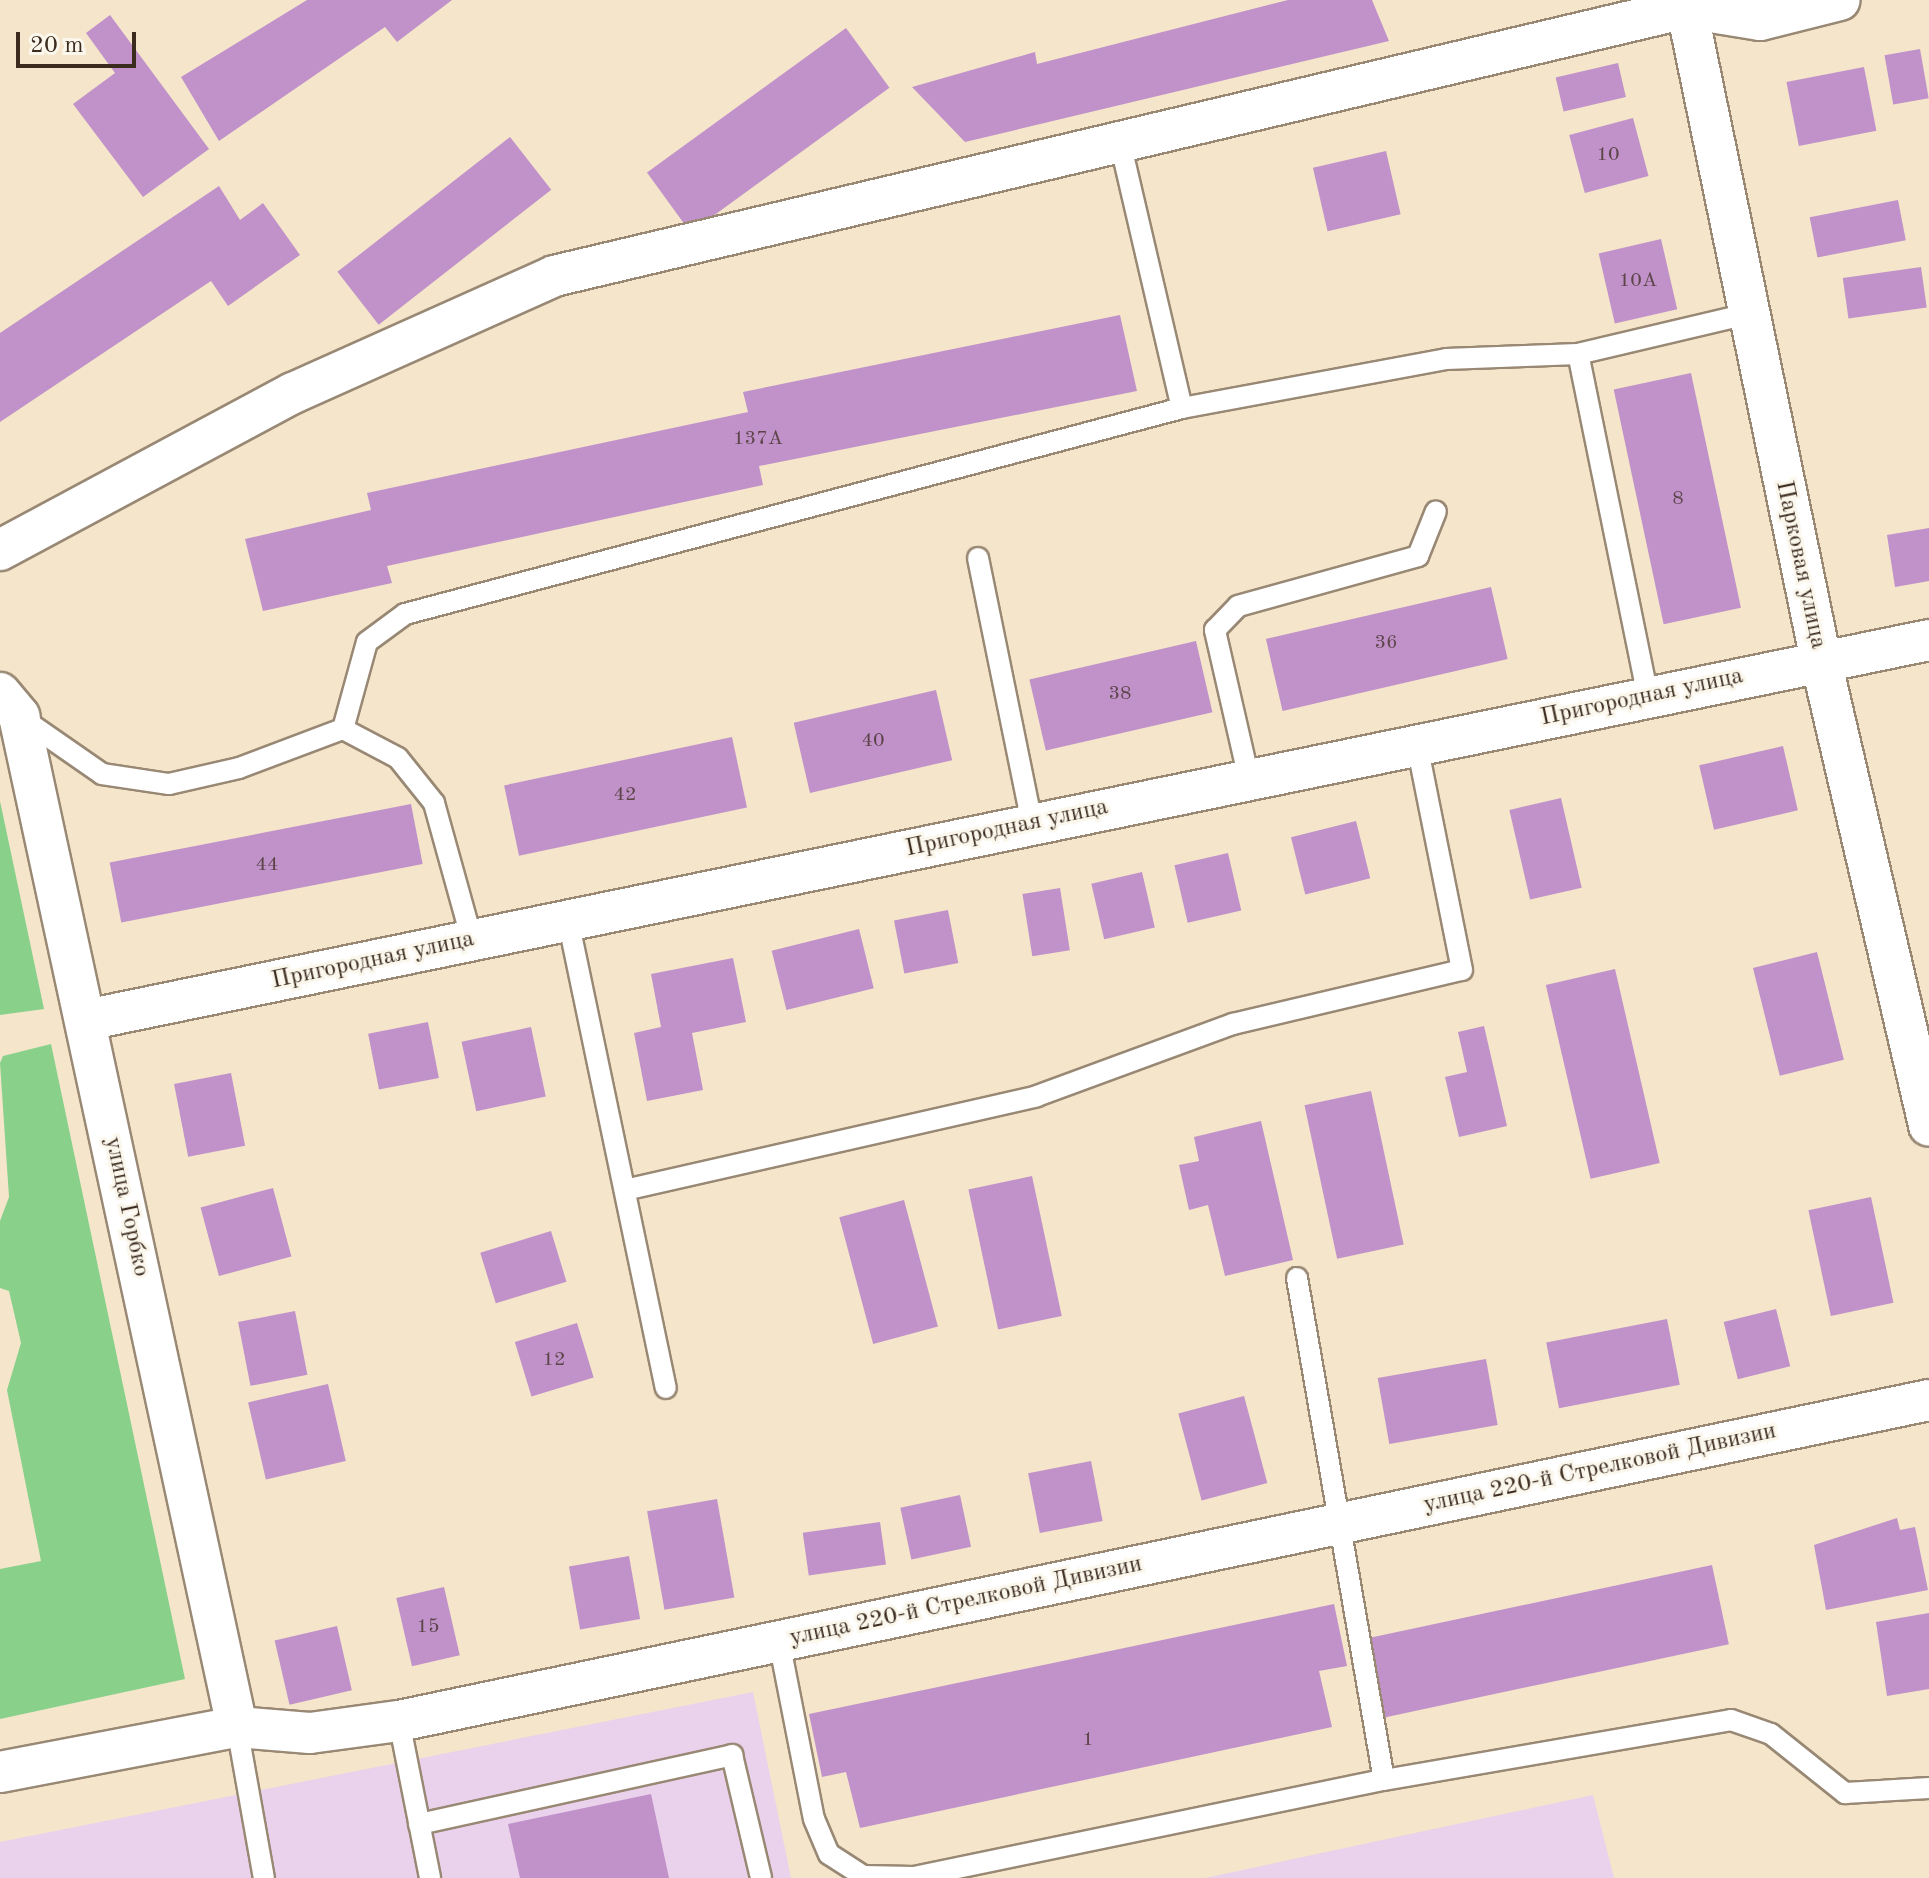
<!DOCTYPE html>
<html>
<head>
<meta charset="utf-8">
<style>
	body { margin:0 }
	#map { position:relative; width:1929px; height:1878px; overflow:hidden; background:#f4e5cb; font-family:"Old Standard TT",serif }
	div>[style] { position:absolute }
	.built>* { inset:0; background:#ead1ec }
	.green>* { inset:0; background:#89d08b }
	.building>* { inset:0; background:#c092c9; transform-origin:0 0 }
	.roads { filter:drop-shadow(2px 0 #988874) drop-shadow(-2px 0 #988874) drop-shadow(0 2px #988874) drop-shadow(0 -2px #988874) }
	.lane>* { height:20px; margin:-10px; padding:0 10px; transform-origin:10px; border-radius:10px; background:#fff }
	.street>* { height:40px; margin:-20px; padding:0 20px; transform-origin:20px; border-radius:20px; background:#fff }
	span { translate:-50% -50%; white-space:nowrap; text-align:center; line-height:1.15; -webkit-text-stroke:6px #fbf7ec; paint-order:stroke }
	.number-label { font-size:20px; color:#5c4449 }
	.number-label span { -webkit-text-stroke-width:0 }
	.street-label { font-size:24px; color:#3b2a1e }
	.scale { position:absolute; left:16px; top:32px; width:120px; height:36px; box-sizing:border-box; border:4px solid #3b2a1e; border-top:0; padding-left:10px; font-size:24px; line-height:28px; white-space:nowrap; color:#3b2a1e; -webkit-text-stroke:6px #fbf7ec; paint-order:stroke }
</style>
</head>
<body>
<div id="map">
	<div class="built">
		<i style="clip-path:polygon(753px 1692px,791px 1878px,0 1878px,0 1842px)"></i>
		<i style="clip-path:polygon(1593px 1795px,1614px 1878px,1205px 1878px)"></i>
	</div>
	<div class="green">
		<i style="clip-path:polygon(0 801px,44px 1009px,0 1015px)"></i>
		<i style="clip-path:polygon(51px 1044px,185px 1679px,0 1719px,0 1569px,41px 1561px,7px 1390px,21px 1343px,9px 1291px,0 1288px,0 1221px,9px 1197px,0 1063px,3px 1056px)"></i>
	</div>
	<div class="building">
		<i style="clip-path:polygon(307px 0,452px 0,397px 42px,385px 27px,219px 141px,181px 77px)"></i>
		<i style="clip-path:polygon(1288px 0,1372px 0,1389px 41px,965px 142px,912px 87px,1035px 52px,1037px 64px)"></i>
		<i style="clip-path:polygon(110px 15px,209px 149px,143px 197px,73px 104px,115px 73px,86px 33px)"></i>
		<i style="left:846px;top:28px;width:74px;height:246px;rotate:54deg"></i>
		<i style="left:1920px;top:49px;width:50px;height:36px;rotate:80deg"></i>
		<i style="left:1618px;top:63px;width:35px;height:64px;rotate:77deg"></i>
		<i style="left:1864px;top:67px;width:65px;height:79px;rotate:79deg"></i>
		<i style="left:1633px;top:118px;width:60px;height:66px;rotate:75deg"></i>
		<i style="left:510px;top:137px;width:67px;height:219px;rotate:52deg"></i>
		<i style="left:1386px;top:151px;width:65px;height:75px;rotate:77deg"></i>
		<i style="clip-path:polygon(219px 186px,240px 220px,263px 203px,300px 255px,228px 306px,211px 281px,0 422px,0 333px)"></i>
		<i style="left:1898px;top:200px;width:41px;height:90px;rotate:79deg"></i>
		<i style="left:1661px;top:239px;width:72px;height:64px;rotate:77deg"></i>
		<i style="left:1921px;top:267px;width:41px;height:79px;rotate:82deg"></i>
		<i style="clip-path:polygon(1120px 315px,1137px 391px,759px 466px,763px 485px,387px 566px,392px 583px,263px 611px,245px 539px,371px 510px,367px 493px,748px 412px,743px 392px)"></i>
		<i style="left:1691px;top:373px;width:240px;height:79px;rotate:78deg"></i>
		<i style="clip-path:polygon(1929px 528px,1929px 581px,1895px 587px,1887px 535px)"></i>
		<i style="left:1491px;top:587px;width:74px;height:231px;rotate:77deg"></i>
		<i style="left:1196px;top:641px;width:73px;height:171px;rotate:77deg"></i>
		<i style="left:936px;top:690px;width:72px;height:146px;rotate:77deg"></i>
		<i style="left:732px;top:737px;width:72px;height:233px;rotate:78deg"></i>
		<i style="left:1783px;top:746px;width:66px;height:86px;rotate:77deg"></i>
		<i style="left:1561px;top:798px;width:92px;height:53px;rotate:77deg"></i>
		<i style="left:411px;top:804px;width:61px;height:307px;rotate:79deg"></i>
		<i style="left:1356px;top:821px;width:59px;height:67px;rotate:76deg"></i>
		<i style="left:1228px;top:853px;width:59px;height:55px;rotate:77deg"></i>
		<i style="left:1142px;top:872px;width:57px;height:52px;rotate:77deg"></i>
		<i style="left:1060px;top:888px;width:63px;height:38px;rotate:81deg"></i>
		<i style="left:948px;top:910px;width:54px;height:55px;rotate:79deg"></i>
		<i style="left:859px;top:929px;width:61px;height:90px;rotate:76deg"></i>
		<i style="left:1817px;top:952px;width:111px;height:66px;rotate:76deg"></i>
		<i style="clip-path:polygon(733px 958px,746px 1022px,692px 1033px,703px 1090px,647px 1101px,634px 1033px,661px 1027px,651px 974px)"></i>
		<i style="left:1615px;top:969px;width:199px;height:71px;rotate:77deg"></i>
		<i style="left:428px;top:1022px;width:57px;height:61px;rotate:79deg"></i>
		<i style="clip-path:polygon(1484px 1026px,1507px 1126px,1459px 1137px,1445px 1077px,1467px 1072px,1458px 1032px)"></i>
		<i style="left:531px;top:1027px;width:71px;height:71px;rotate:78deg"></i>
		<i style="left:231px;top:1073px;width:74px;height:58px;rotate:79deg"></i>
		<i style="left:1371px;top:1091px;width:157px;height:68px;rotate:78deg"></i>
		<i style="clip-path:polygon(1261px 1121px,1293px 1260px,1225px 1276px,1208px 1205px,1189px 1210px,1179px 1165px,1199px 1161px,1194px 1137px)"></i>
		<i style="left:1032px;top:1176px;width:143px;height:65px;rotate:78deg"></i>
		<i style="left:273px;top:1188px;width:71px;height:75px;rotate:75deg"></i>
		<i style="left:1871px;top:1197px;width:108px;height:64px;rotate:78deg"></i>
		<i style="left:904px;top:1200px;width:131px;height:67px;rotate:75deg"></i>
		<i style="left:551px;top:1231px;width:53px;height:74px;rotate:73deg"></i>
		<i style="left:1776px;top:1309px;width:59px;height:54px;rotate:76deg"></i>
		<i style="left:295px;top:1311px;width:65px;height:58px;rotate:79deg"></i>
		<i style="left:1667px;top:1319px;width:67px;height:123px;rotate:79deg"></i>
		<i style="left:577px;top:1323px;width:57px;height:65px;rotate:73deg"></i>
		<i style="left:1486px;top:1359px;width:67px;height:110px;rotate:80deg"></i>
		<i style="left:328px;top:1384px;width:79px;height:82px;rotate:77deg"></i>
		<i style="left:1244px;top:1396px;width:90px;height:68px;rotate:75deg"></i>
		<i style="left:1091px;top:1461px;width:61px;height:64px;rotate:79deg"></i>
		<i style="left:960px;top:1495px;width:53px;height:61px;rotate:78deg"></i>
		<i style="left:717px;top:1499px;width:100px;height:71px;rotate:80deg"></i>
		<i style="clip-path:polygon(1897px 1518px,1900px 1530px,1915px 1527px,1928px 1590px,1826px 1610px,1814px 1545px)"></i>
		<i style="left:880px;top:1522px;width:43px;height:78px;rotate:82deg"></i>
		<i style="left:629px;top:1556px;width:64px;height:61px;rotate:80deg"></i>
		<i style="left:1712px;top:1565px;width:81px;height:352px;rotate:78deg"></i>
		<i style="left:444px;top:1587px;width:70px;height:49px;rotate:77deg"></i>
		<i style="clip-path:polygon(1334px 1604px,1347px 1666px,1319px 1671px,1332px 1727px,860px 1828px,846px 1772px,822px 1777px,809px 1714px)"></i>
		<i style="clip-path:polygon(1929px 1613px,1929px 1689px,1887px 1696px,1876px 1622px)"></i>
		<i style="left:337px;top:1626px;width:66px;height:64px;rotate:77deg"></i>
		<i style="clip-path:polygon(651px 1794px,669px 1878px,520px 1878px,508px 1824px)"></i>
	</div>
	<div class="roads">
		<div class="lane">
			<i style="left:1120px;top:142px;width:273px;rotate:76.9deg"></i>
			<i style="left:1182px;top:408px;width:269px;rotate:-10.5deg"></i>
			<i style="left:1446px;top:359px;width:132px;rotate:-2.2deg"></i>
			<i style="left:978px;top:558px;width:271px;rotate:78.5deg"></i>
			<i style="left:1648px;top:697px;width:350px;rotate:-101.5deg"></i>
			<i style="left:1578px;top:354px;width:174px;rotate:-13.3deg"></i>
			<i style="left:23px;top:719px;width:96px;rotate:34.8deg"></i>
			<i style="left:102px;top:774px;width:68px;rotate:8.5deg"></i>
			<i style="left:169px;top:784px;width:72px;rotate:-12.9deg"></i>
			<i style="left:239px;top:768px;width:111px;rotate:-20.6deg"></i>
			<i style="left:343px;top:729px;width:90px;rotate:-74.6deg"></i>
			<i style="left:367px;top:642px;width:47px;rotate:-36.4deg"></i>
			<i style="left:405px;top:614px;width:804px;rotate:-14.85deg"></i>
			<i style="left:343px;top:729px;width:62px;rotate:27.8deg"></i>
			<i style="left:398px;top:758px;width:58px;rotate:51.3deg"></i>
			<i style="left:434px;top:803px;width:142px;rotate:74.5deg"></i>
			<i style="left:1249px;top:779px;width:153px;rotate:-102.9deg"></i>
			<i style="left:1215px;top:630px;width:33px;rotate:-46deg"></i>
			<i style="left:1238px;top:606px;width:187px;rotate:-15.5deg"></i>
			<i style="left:1418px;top:556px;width:48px;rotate:-68.2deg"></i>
			<i style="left:568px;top:920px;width:478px;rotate:78.2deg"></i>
			<i style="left:629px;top:1189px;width:418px;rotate:-12.8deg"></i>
			<i style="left:1037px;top:1096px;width:209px;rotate:-20.2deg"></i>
			<i style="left:1233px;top:1024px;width:235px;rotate:-13.3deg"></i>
			<i style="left:1462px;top:970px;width:229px;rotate:-101.3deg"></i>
			<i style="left:1297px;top:1278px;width:509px;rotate:80.17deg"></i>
			<i style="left:779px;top:1641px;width:181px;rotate:78.9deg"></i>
			<i style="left:814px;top:1819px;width:38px;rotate:67deg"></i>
			<i style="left:829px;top:1854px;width:40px;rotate:32.9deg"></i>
			<i style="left:863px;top:1876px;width:51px;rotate:1.1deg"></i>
			<i style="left:914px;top:1877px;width:480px;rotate:-11.7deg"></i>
			<i style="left:1384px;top:1780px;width:352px;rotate:-9.8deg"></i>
			<i style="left:1731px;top:1720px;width:42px;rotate:19.3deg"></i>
			<i style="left:1771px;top:1734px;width:95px;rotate:38.6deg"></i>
			<i style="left:1845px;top:1793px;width:84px;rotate:-3.4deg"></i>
			<i style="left:399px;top:1721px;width:160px;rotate:78.8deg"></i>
			<i style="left:237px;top:1727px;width:153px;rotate:79.9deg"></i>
			<i style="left:419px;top:1824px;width:321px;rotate:-12.4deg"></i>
			<i style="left:732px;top:1755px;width:126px;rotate:76.7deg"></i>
		</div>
		<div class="street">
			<i style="left:1685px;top:0;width:675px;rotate:78.37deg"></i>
			<i style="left:1821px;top:661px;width:477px;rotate:76.9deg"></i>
			<i style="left:0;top:550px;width:332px;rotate:-28.2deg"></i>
			<i style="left:293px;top:393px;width:286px;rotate:-24.1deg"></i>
			<i style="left:554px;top:276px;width:1163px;rotate:-13.32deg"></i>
			<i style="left:1686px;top:8px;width:75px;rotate:9.2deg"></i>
			<i style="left:1760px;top:20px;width:82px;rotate:-14deg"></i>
			<i style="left:0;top:693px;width:30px;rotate:50deg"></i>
			<i style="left:19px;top:716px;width:1034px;rotate:77.83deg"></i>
			<i style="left:86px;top:1020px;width:1882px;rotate:-11.65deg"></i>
			<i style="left:0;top:1772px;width:241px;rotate:-10.8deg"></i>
			<i style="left:237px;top:1727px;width:73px;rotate:4.7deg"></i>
			<i style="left:310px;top:1733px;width:90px;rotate:-7.7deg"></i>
			<i style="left:399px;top:1721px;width:1563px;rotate:-11.85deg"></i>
		</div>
	</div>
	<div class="number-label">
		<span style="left:1608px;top:155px">10</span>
		<span style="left:1638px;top:281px">10А</span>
		<span style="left:758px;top:439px">137А</span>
		<span style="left:1678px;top:499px">8</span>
		<span style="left:1386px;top:643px">36</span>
		<span style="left:1120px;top:694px">38</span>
		<span style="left:873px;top:741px">40</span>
		<span style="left:625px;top:795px">42</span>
		<span style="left:267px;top:865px">44</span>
		<span style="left:554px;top:1360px">12</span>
		<span style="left:428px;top:1627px">15</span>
		<span style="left:1088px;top:1740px">1</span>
	</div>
	<div class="street-label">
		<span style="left:1800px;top:565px;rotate:78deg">Парковая улица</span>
		<span style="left:1642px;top:698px;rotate:-12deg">Пригородная улица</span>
		<span style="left:1007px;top:829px;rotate:-12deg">Пригородная улица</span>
		<span style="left:373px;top:961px;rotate:-12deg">Пригородная улица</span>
		<span style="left:126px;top:1207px;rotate:78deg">улица Горбко</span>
		<span style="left:1600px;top:1469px;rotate:-12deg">улица 220-й Стрелковой Дивизии</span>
		<span style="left:966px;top:1602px;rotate:-12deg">улица 220-й Стрелковой Дивизии</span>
	</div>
	<div class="scale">20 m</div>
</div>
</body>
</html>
